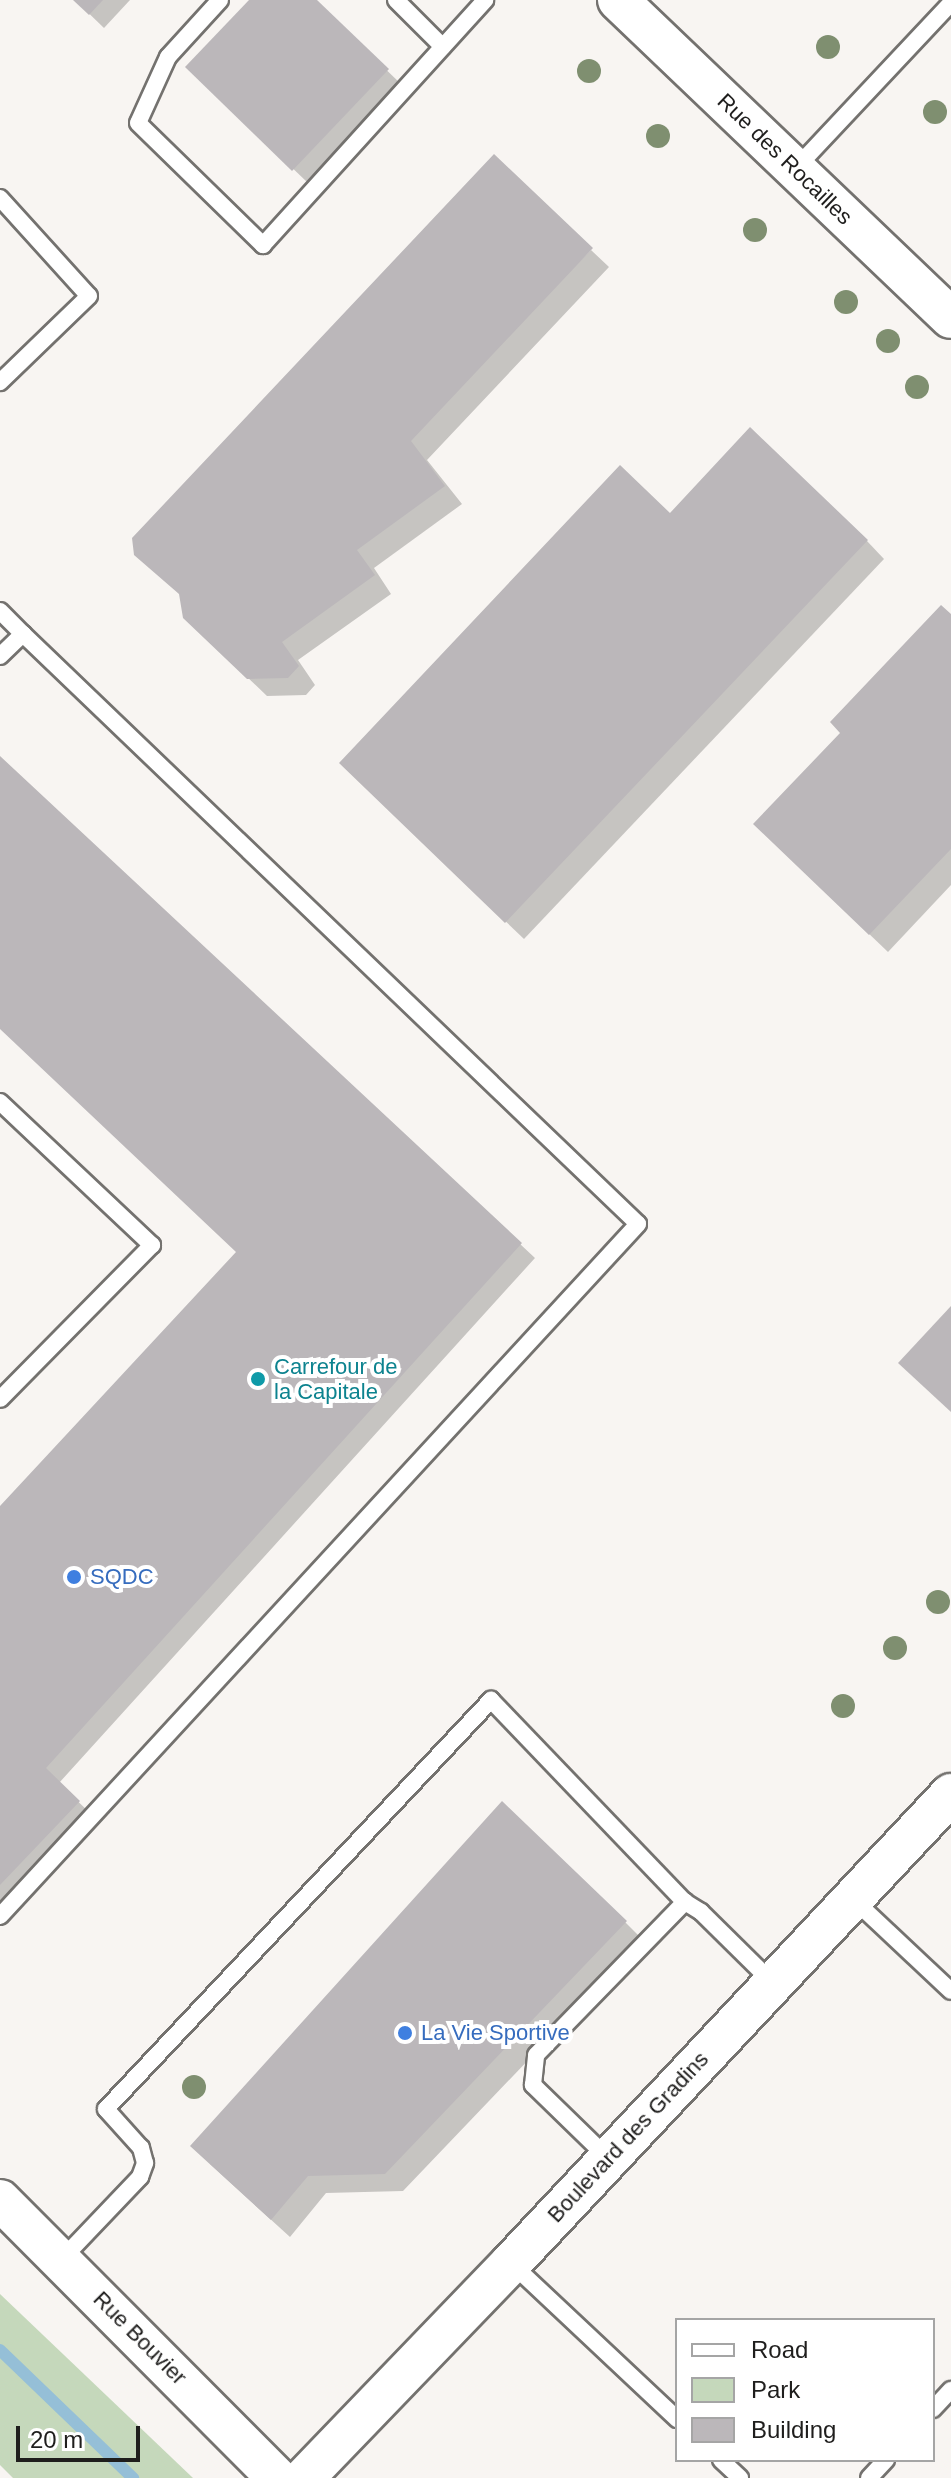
<!DOCTYPE html>
<html>
<head>
<meta charset="utf-8">
<style>
	body { margin:0 }
	#map { position:relative; width:951px; height:2478px; overflow:hidden; background:#f8f5f2; font-family:Helvetica,sans-serif }
	div>[style] { position:absolute }
	.green>* { inset:0; background:#c5d8bb }
	.shadow>* { inset:0; background:#0003 }
	.stream>* { height:12px; margin:-6px; padding:0 6px; transform-origin:6px; border-radius:6px; background:#95bfd7 }
	.building>* { inset:0; background:#bbb7ba }
	.roads { filter:drop-shadow(2px 0 #74726f) drop-shadow(-2px 0 #74726f) drop-shadow(0 2px #74726f) drop-shadow(0 -2px #74726f) }
	.service>* { height:16px; margin:-8px; padding:0 8px; transform-origin:8px; border-radius:8px; background:#fff }
	.tertiary>* { height:40px; margin:-20px; padding:0 20px; transform-origin:20px; border-radius:20px; background:#fff }
	.trees>* { width:24px; height:24px; margin:-12px; border-radius:50%; background:#7f8f70 }
	.dots>* { width:22px; height:22px; translate:-50% -50%; box-sizing:border-box; border:4px solid #fff; border-radius:50% }
	span { translate:-50% -50%; white-space:nowrap; text-align:center; line-height:1.15; -webkit-text-stroke:8px #fff; paint-order:stroke }
	.street-label { font-size:22px; color:#1f1e1d }
	.culture-label { font-size:22px; color:#0d838f }
	.left { translate:0 -50%; text-align:left }
	.shop-label { font-size:22px; color:#366cbe }
	.legend { position:absolute; left:675px; top:2318px; width:260px; height:144px; box-sizing:border-box; background:#fff; border:2px solid #a5a5a5; margin:0; padding:10px 14px; list-style:none; font-size:24px; color:#1f1e1d }
	.legend li { display:flex; align-items:center; gap:16px; height:40px }
	.legend b { width:40px; border:2px solid #a5a5a5 }
	.scale { position:absolute; left:16px; top:2426px; width:124px; height:36px; box-sizing:border-box; border:4px solid #1f1e1d; border-top:0; padding-left:10px; font-size:24px; line-height:28px; white-space:nowrap; color:#1f1e1d; -webkit-text-stroke:6px #fff; paint-order:stroke }
</style>
</head>
<body>
<div id="map">
	<div class="green">
		<i style="clip-path:polygon(0 2294px,193px 2478px,13px 2478px,0 2465px)"></i>
	</div>
	<div class="shadow">
		<i style="clip-path:polygon(75px 0,130px 0,104px 28px)"></i>
		<i style="clip-path:polygon(252px 0,314px 0,402px 85px,308px 183px,187px 67px)"></i>
		<i style="clip-path:polygon(591px 250px,609px 267px,427px 460px,462px 504px,374px 568px,391px 594px,298px 660px,315px 685px,306px 695px,267px 696px,203px 635px)"></i>
		<i style="clip-path:polygon(670px 516px,867px 541px,884px 559px,524px 939px,359px 781px)"></i>
		<i style="clip-path:polygon(951px 617px,951px 885px,888px 952px,773px 842px)"></i>
		<i style="clip-path:polygon(0 758px,535px 1258px,59px 1783px,93px 1816px,0 1914px,0 1509px,238px 1252px,0 1028px)"></i>
		<i style="clip-path:polygon(625px 1922px,643px 1940px,403px 2191px,326px 2193px,290px 2237px,210px 2164px)"></i>
	</div>
	<div class="stream">
		<i style="left:0;top:2350px;width:185px;rotate:43.9deg"></i>
	</div>
	<div class="building">
		<i style="clip-path:polygon(73px 0,103px 0,89px 15px)"></i>
		<i style="clip-path:polygon(249px 0,317px 0,389px 69px,292px 171px,185px 67px)"></i>
		<i style="clip-path:polygon(494px 154px,593px 248px,411px 441px,445px 486px,357px 550px,375px 575px,282px 642px,299px 666px,288px 678px,247px 679px,183px 618px,179px 594px,134px 555px,132px 538px)"></i>
		<i style="clip-path:polygon(750px 427px,868px 540px,505px 923px,339px 763px,620px 465px,670px 513px)"></i>
		<i style="clip-path:polygon(941px 605px,951px 614px,951px 849px,869px 935px,753px 824px,840px 733px,830px 722px)"></i>
		<i style="clip-path:polygon(0 756px,522px 1243px,46px 1768px,80px 1801px,0 1885px,0 1506px,236px 1252px,0 1029px)"></i>
		<i style="clip-path:polygon(951px 1306px,951px 1412px,898px 1363px)"></i>
		<i style="clip-path:polygon(502px 1801px,627px 1921px,385px 2174px,308px 2176px,271px 2220px,190px 2146px)"></i>
	</div>
	<div class="roads">
		<div class="service">
			<i style="left:220px;top:0;width:77px;rotate:132.4deg"></i>
			<i style="left:168px;top:57px;width:72px;rotate:114.4deg"></i>
			<i style="left:138px;top:123px;width:175px;rotate:44.3deg"></i>
			<i style="left:263px;top:245px;width:331px;rotate:-47.8deg"></i>
			<i style="left:396px;top:0;width:66px;rotate:45deg"></i>
			<i style="left:796px;top:168px;width:226px;rotate:-46.8deg"></i>
			<i style="left:0;top:198px;width:132px;rotate:47.8deg"></i>
			<i style="left:89px;top:296px;width:124px;rotate:136deg"></i>
			<i style="left:0;top:611px;width:33px;rotate:45deg"></i>
			<i style="left:0;top:656px;width:32px;rotate:-44deg"></i>
			<i style="left:23px;top:634px;width:852px;rotate:43.81deg"></i>
			<i style="left:638px;top:1224px;width:941px;rotate:132.67deg"></i>
			<i style="left:0;top:1102px;width:209px;rotate:43.3deg"></i>
			<i style="left:152px;top:1245px;width:216px;rotate:134.6deg"></i>
			<i style="left:853px;top:1899px;width:134px;rotate:43.2deg"></i>
			<i style="left:608px;top:2158px;width:105px;rotate:-135.8deg"></i>
			<i style="left:533px;top:2085px;width:30px;rotate:-84deg"></i>
			<i style="left:536px;top:2055px;width:214px;rotate:-45.8deg"></i>
			<i style="left:685px;top:1902px;width:19px;rotate:32deg"></i>
			<i style="left:701px;top:1912px;width:100px;rotate:44.6deg"></i>
			<i style="left:61px;top:2260px;width:115px;rotate:-46.4deg"></i>
			<i style="left:140px;top:2177px;width:15px;rotate:-70deg"></i>
			<i style="left:145px;top:2163px;width:16px;rotate:-105deg"></i>
			<i style="left:141px;top:2148px;width:52px;rotate:-131.9deg"></i>
			<i style="left:106px;top:2109px;width:562px;rotate:-46.73deg"></i>
			<i style="left:491px;top:1700px;width:280px;rotate:46.2deg"></i>
			<i style="left:511px;top:2263px;width:228px;rotate:43.2deg"></i>
			<i style="left:933px;top:2409px;width:26px;rotate:-47deg"></i>
			<i style="left:721px;top:2460px;width:26px;rotate:43deg"></i>
			<i style="left:869px;top:2478px;width:25px;rotate:-47deg"></i>
		</div>
		<div class="tertiary">
			<i style="left:618px;top:0;width:460px;rotate:43.7deg"></i>
			<i style="left:0;top:2200px;width:392px;rotate:45.1deg"></i>
			<i style="left:304px;top:2478px;width:298px;rotate:-46.1deg"></i>
			<i style="left:511px;top:2263px;width:643px;rotate:-46.83deg"></i>
		</div>
	</div>
	<div class="trees">
		<i style="left:828px;top:47px"></i>
		<i style="left:589px;top:71px"></i>
		<i style="left:935px;top:112px"></i>
		<i style="left:658px;top:136px"></i>
		<i style="left:755px;top:230px"></i>
		<i style="left:846px;top:302px"></i>
		<i style="left:888px;top:341px"></i>
		<i style="left:917px;top:387px"></i>
		<i style="left:938px;top:1602px"></i>
		<i style="left:895px;top:1648px"></i>
		<i style="left:843px;top:1706px"></i>
		<i style="left:194px;top:2087px"></i>
	</div>
	<div class="dots">
		<i style="left:258px;top:1379px;background:#0f9aa8"></i>
		<i style="left:74px;top:1577px;background:#3f7fe0"></i>
		<i style="left:405px;top:2033px;background:#3f7fe0"></i>
	</div>
	<div class="street-label">
		<span style="left:785px;top:159px;rotate:44deg">Rue des Rocailles</span>
		<span style="left:628px;top:2137px;rotate:-47deg">Boulevard des Gradins</span>
		<span style="left:140px;top:2338px;rotate:45deg">Rue Bouvier</span>
	</div>
	<div class="culture-label">
		<span class="left" style="left:274px;top:1379px">Carrefour de<br>la Capitale</span>
	</div>
	<div class="shop-label">
		<span class="left" style="left:90px;top:1577px">SQDC</span>
		<span class="left" style="left:421px;top:2033px">La Vie Sportive</span>
	</div>
	<ul class="legend">
	<li><b style="height:10px;background:#fff"></b>Road</li>
	<li><b style="height:22px;background:#c5d8bb"></b>Park</li>
	<li><b style="height:22px;background:#bbb7ba"></b>Building</li>
	</ul>
	<div class="scale">20 m</div>
</div>
</body>
</html>
